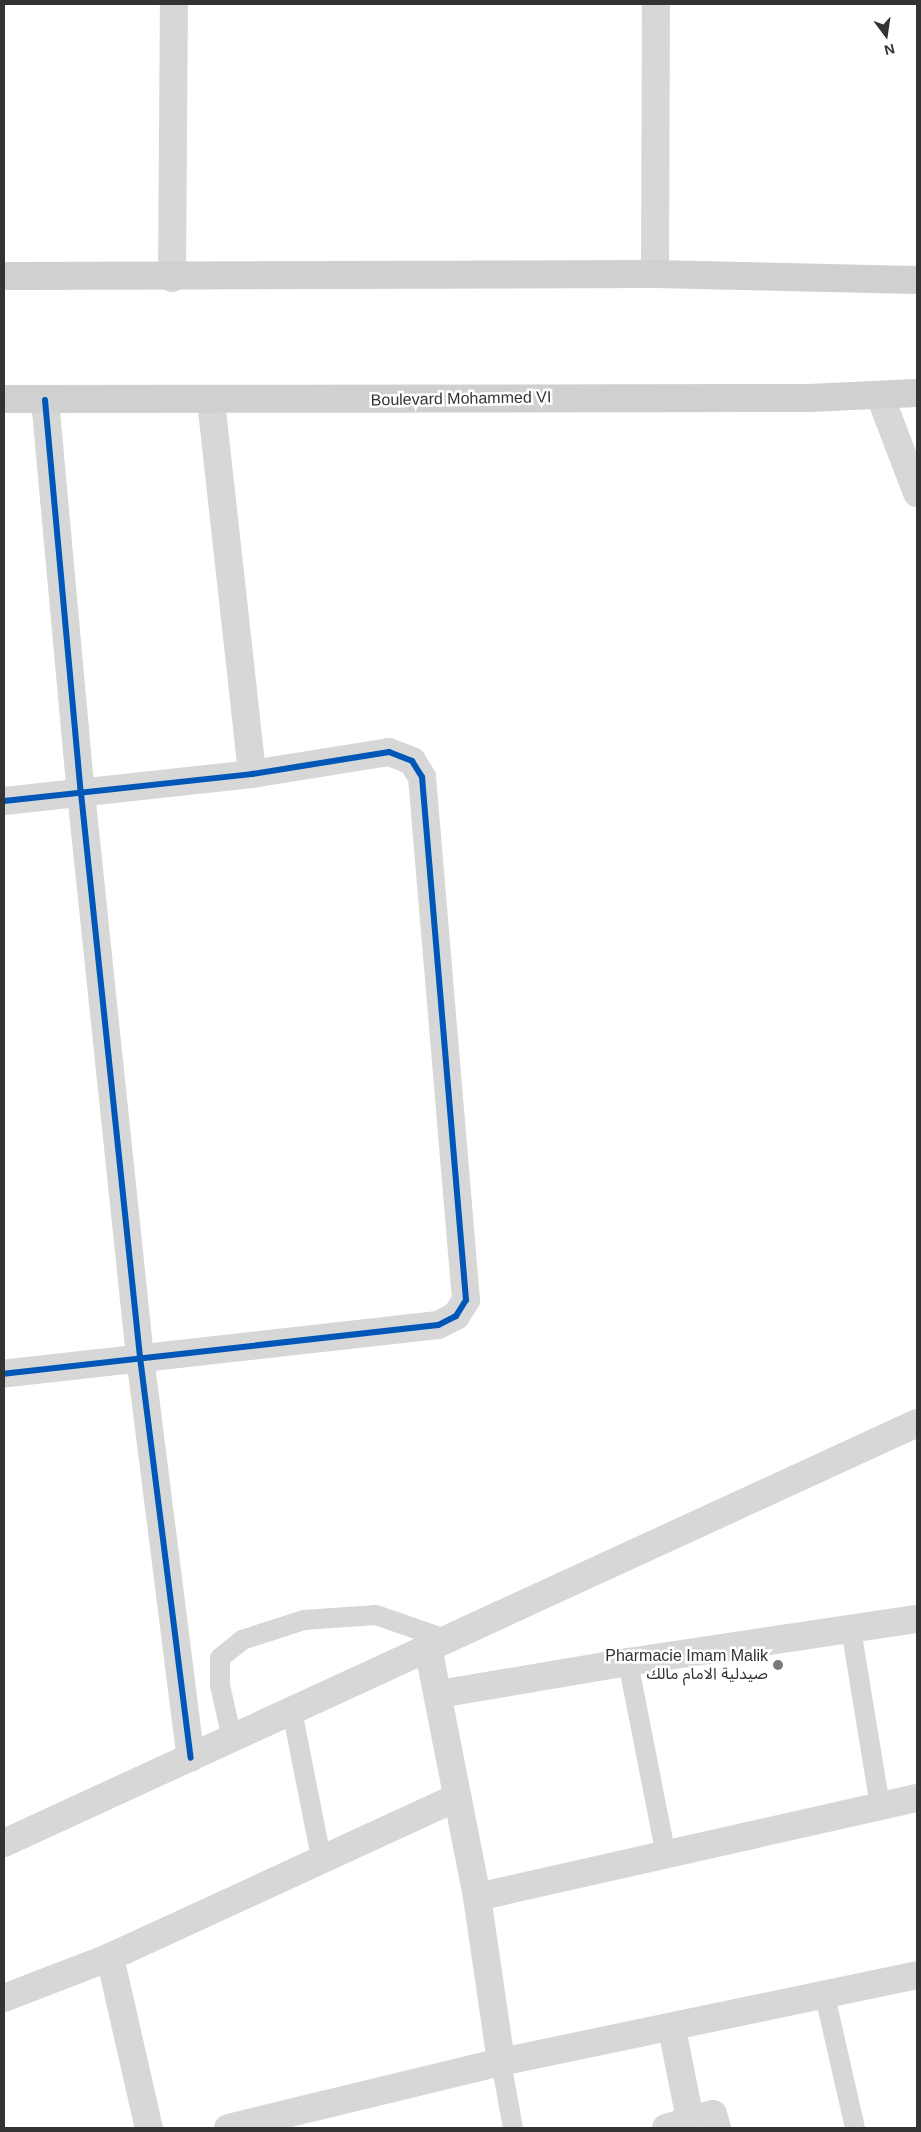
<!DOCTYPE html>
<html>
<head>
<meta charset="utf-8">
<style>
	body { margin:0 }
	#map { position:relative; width:921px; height:2132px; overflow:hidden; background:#fff; font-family:Helvetica,"Noto Sans Arabic",sans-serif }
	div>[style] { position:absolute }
	.service>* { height:20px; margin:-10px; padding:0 10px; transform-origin:10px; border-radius:10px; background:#d7d7d7 }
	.minor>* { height:28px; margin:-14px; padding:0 14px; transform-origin:14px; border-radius:14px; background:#d7d7d7 }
	.secondary>* { height:28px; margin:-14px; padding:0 14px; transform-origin:14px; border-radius:14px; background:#d0d0d0 }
	.cycleway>* { height:6px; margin:-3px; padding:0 3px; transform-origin:3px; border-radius:3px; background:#0057b8 }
	.dots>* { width:14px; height:14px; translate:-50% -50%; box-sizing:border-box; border:2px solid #fff; border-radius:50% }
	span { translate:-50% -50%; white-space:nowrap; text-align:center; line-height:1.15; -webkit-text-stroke:5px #fff; paint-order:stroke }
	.street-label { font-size:16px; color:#333 }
	.poi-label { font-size:16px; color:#333 }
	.right { translate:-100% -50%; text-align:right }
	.frame { position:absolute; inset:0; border:5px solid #333; pointer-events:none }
	.north { position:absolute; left:861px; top:10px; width:50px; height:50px; -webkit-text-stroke:4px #fff; paint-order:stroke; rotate:166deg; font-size:14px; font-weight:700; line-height:20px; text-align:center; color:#333 }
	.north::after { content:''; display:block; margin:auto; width:18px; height:22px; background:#333; clip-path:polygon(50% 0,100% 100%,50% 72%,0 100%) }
</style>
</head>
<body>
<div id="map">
	<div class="service">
		<i style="left:851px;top:1629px;width:179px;rotate:80.7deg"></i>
		<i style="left:628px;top:1662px;width:197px;rotate:78.9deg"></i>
		<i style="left:292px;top:1711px;width:154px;rotate:78.8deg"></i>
		<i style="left:232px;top:1739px;width:55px;rotate:-102.5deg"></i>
		<i style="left:220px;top:1685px;width:27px;rotate:-90deg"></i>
		<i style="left:220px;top:1658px;width:28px;rotate:-39deg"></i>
		<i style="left:242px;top:1640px;width:65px;rotate:-17.9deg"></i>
		<i style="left:304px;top:1620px;width:72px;rotate:-4deg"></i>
		<i style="left:376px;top:1615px;width:73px;rotate:19.2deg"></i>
		<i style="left:825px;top:1996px;width:135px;rotate:77.2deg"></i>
		<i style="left:501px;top:2062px;width:67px;rotate:79.7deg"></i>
	</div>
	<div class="minor">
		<i style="left:655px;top:274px;width:270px;rotate:-89.8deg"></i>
		<i style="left:172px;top:278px;width:274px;rotate:-89.6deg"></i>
		<i style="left:880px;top:396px;width:104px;rotate:69.1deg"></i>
		<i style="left:45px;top:400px;width:395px;rotate:84.8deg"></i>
		<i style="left:81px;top:793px;width:567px;rotate:84.03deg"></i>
		<i style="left:140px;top:1357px;width:404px;rotate:82.8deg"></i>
		<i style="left:211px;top:401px;width:375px;rotate:83.7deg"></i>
		<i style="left:4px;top:801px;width:249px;rotate:-6.2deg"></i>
		<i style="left:252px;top:774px;width:139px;rotate:-9.1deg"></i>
		<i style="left:389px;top:752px;width:25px;rotate:21deg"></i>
		<i style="left:412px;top:761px;width:19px;rotate:58deg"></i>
		<i style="left:422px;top:777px;width:525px;rotate:85.19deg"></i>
		<i style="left:466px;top:1300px;width:19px;rotate:122deg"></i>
		<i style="left:456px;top:1316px;width:20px;rotate:153deg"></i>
		<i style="left:438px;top:1325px;width:437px;rotate:173.6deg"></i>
		<i style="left:428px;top:1647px;width:255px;rotate:78.9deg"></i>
		<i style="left:477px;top:1897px;width:167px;rotate:81.7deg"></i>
		<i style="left:439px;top:1694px;width:192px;rotate:-9.6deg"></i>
		<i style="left:628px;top:1662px;width:292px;rotate:-8.5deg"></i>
		<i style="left:4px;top:1843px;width:1005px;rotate:-24.7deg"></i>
		<i style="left:477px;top:1897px;width:451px;rotate:-12.7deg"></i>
		<i style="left:110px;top:1957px;width:175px;rotate:77.2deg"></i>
		<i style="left:4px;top:1998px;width:114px;rotate:-21.1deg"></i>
		<i style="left:110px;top:1957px;width:381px;rotate:-24.7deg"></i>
		<i style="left:672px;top:2029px;width:92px;rotate:78.7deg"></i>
		<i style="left:228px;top:2128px;width:281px;rotate:-13.6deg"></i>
		<i style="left:501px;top:2062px;width:425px;rotate:-11.8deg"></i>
		<i style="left:666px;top:2128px;width:49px;rotate:-16.6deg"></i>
		<i style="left:713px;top:2114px;width:15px;rotate:74deg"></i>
	</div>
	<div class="secondary">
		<i style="left:4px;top:276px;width:651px;rotate:-0.18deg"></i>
		<i style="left:655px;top:274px;width:262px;rotate:1.3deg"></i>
		<i style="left:4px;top:399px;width:805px;rotate:-0.07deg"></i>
		<i style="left:809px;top:398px;width:108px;rotate:-2.7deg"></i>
	</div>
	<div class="cycleway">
		<i style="left:45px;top:400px;width:395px;rotate:84.8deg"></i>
		<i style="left:81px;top:793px;width:567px;rotate:84.03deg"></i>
		<i style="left:140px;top:1357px;width:404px;rotate:82.8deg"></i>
		<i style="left:4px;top:801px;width:249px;rotate:-6.2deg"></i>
		<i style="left:252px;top:774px;width:139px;rotate:-9.1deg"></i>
		<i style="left:389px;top:752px;width:25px;rotate:21deg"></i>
		<i style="left:412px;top:761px;width:19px;rotate:58deg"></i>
		<i style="left:422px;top:777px;width:525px;rotate:85.19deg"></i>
		<i style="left:466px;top:1300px;width:19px;rotate:122deg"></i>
		<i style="left:456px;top:1316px;width:20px;rotate:153deg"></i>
		<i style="left:438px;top:1325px;width:437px;rotate:173.6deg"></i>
	</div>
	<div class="dots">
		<i style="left:778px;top:1665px;background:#7a7a7a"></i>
	</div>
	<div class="street-label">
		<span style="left:461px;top:399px;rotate:-1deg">Boulevard Mohammed VI</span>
	</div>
	<div class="poi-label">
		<span class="right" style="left:768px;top:1665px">Pharmacie Imam Malik<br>صيدلية الامام مالك</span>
	</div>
	<div class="frame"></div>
	<div class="north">N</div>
</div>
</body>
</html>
